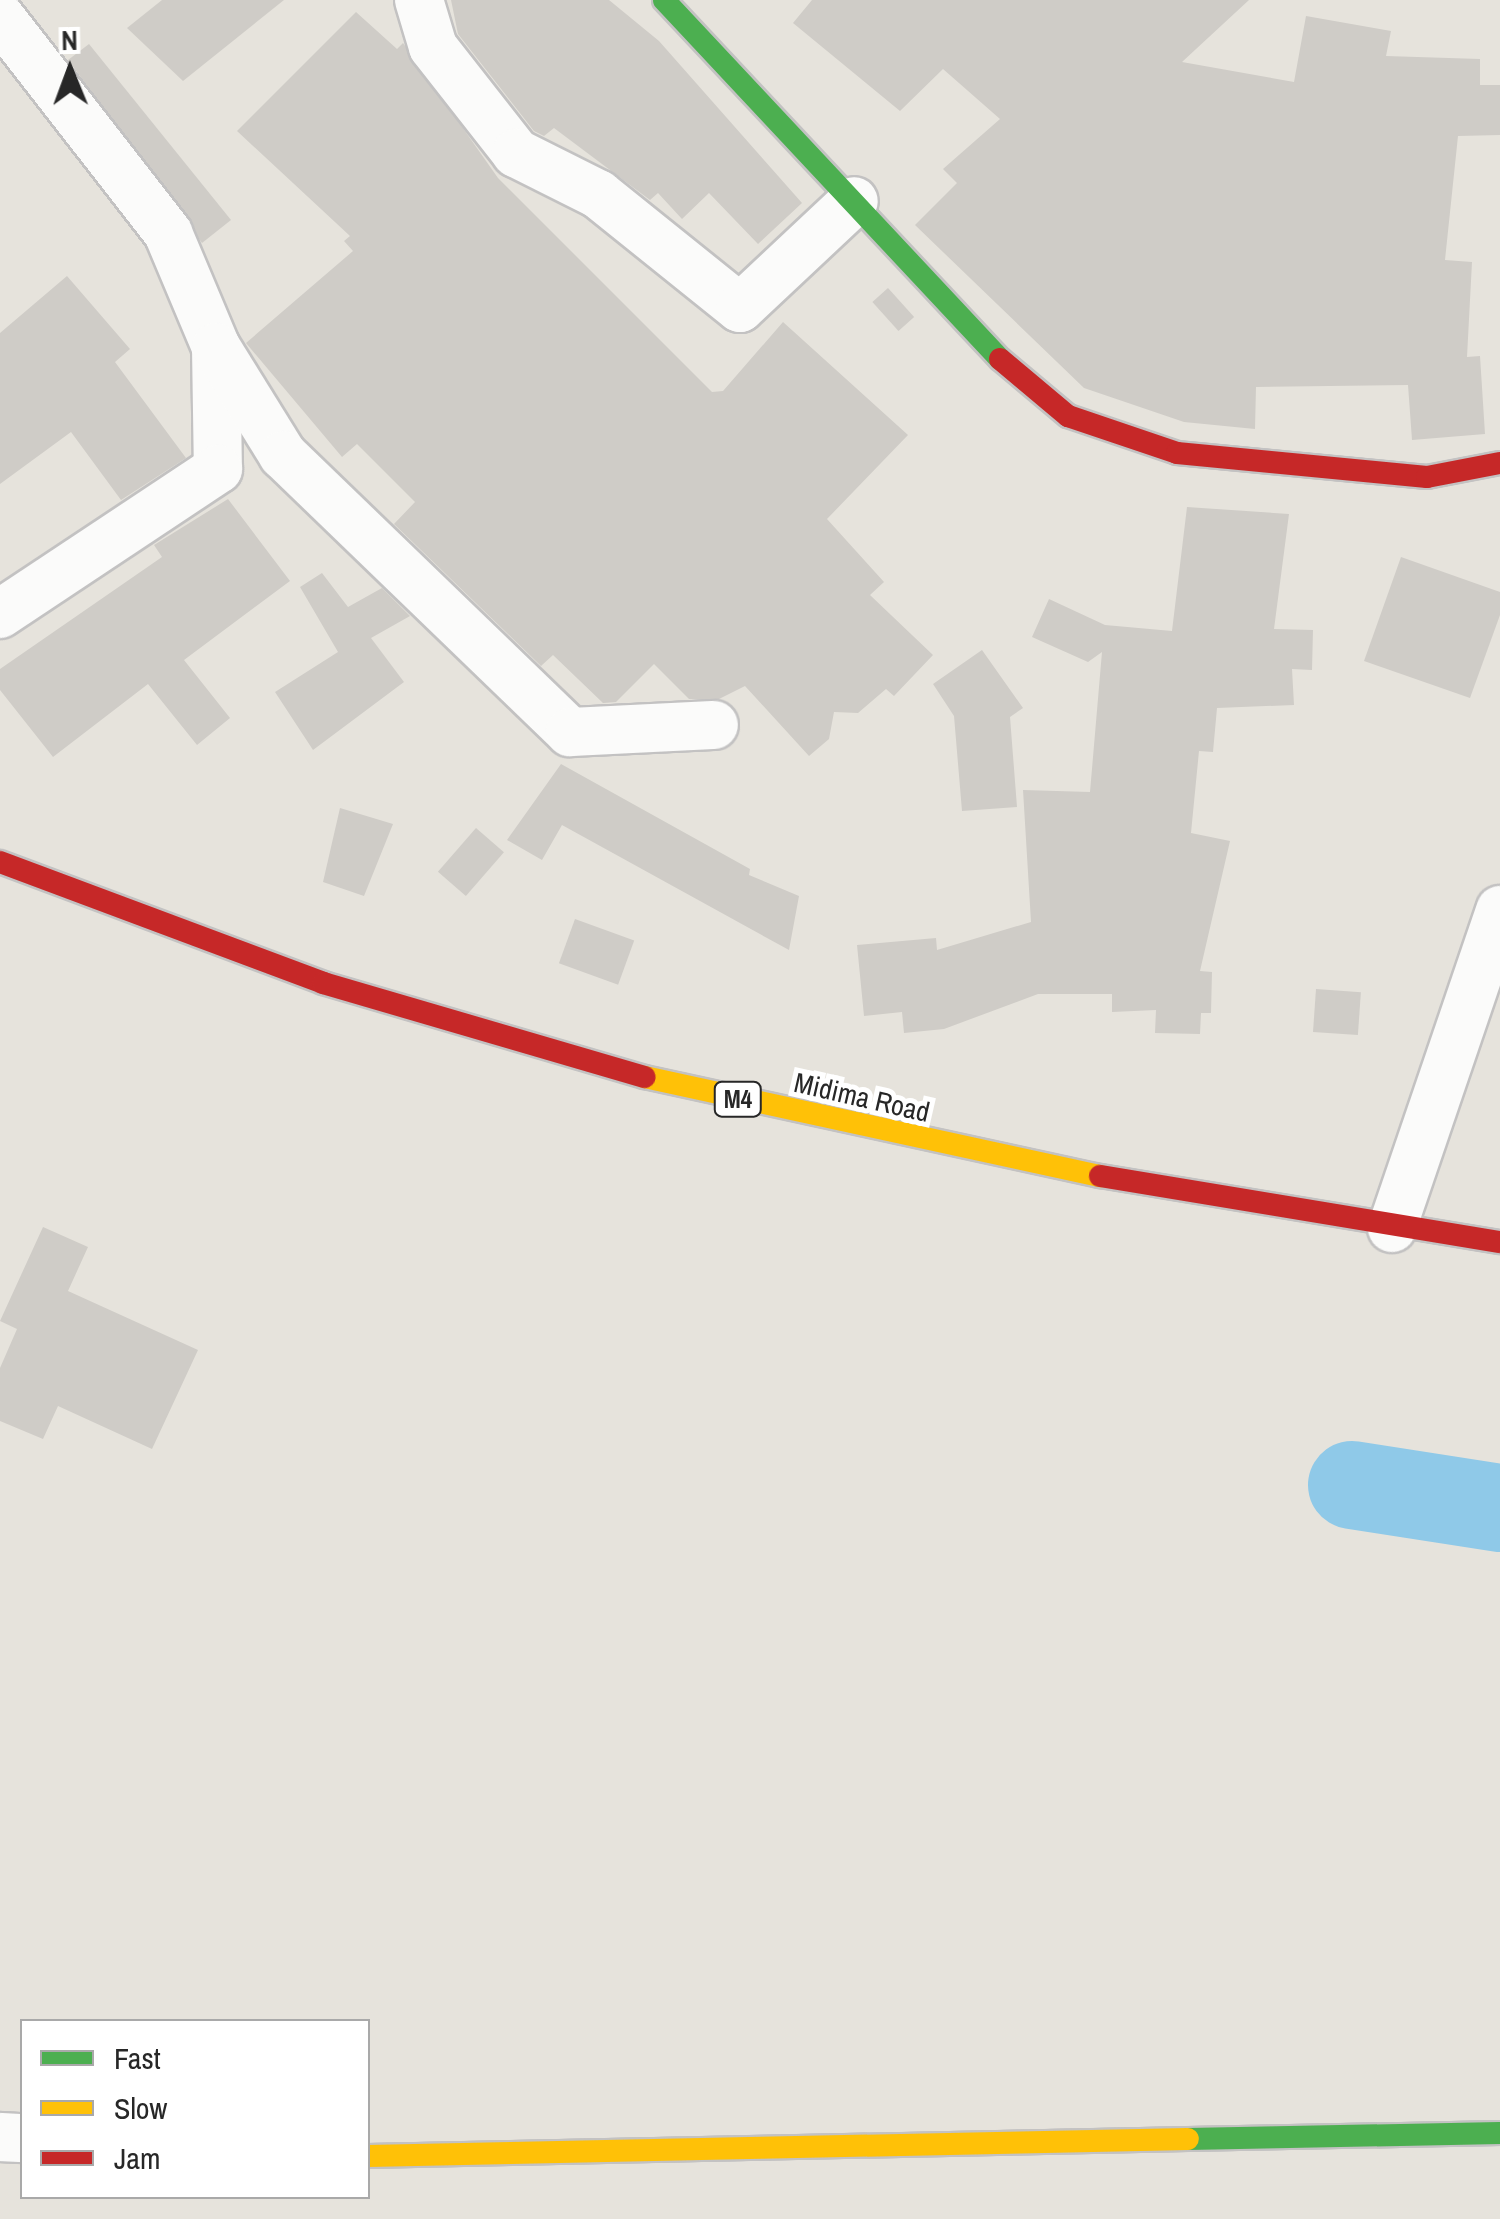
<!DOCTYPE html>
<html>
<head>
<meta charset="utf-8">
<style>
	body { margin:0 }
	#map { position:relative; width:1500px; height:2219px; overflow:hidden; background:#e6e3dc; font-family:"Archivo Narrow",sans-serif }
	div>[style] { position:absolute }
	.river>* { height:88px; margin:-44px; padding:0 44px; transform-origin:44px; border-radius:44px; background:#8fc9e8 }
	.building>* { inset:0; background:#cfccc7; transform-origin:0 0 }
	.roads { filter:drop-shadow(2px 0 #c3c2c2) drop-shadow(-2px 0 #c3c2c2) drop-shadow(0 2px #c3c2c2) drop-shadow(0 -2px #c3c2c2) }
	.street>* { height:48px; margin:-24px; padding:0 24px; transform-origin:24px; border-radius:24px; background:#fbfbfa }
	.fast>* { height:22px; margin:-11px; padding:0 11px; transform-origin:11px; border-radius:11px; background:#4caf50 }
	.slow>* { height:22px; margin:-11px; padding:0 11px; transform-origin:11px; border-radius:11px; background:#ffc107 }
	.jam>* { height:22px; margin:-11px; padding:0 11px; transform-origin:11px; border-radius:11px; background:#c62828 }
	span { translate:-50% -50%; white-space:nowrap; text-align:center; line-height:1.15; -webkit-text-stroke:10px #fff; paint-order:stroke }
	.shield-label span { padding:2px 8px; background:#fff; border:2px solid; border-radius:8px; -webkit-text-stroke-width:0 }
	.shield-label { font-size:25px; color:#272727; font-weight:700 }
	.street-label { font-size:28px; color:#272727 }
	.legend { position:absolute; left:20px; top:2019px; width:350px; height:180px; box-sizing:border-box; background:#fff; border:2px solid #a9a9a9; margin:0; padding:12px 18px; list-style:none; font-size:30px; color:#272727 }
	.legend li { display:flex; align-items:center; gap:20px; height:50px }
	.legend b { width:50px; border:2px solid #a9a9a9 }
	.north { position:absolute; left:20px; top:20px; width:100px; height:100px; -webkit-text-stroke:8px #fff; paint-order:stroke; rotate:359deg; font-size:28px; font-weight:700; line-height:40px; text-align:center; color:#272727 }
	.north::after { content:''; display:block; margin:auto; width:35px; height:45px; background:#272727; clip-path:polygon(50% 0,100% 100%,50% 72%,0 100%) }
</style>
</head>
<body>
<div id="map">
	<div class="river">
		<i style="left:1352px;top:1485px;width:150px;rotate:8.8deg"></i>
	</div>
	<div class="building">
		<i style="clip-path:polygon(162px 0,284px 0,183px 81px,127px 28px)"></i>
		<i style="clip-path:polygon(451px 0,609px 0,659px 41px,802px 203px,758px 244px,709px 193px,682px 219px,658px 193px,650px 200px,554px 128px,544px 136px,534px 131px,458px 34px)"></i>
		<i style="clip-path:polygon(812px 0,1249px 0,1182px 62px,1294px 82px,1306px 16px,1391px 31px,1386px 56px,1480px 59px,1480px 85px,1500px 85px,1500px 135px,1458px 136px,1445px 260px,1472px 262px,1467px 357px,1480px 356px,1485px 434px,1412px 440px,1408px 385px,1256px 387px,1255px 429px,1184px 422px,1084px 388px,915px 225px,957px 183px,943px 169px,1000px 119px,943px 69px,900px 111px,793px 23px)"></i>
		<i style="clip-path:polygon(356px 12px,397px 49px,403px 43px,498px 178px,712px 392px,723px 391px,783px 322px,908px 435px,827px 519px,884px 582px,870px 595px,933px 655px,894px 696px,886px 689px,858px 713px,834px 712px,829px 739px,809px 756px,745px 686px,719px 699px,689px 699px,654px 664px,616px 702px,603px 703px,553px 655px,541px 666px,394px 524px,415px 502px,357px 444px,342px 457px,246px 343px,353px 251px,344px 241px,350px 236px,237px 131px)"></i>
		<i style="clip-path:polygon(89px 44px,231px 220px,202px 243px,68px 60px)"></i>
		<i style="clip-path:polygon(67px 276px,130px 349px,115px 362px,186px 458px,121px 500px,71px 432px,0 484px,0 333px)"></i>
		<i style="left:888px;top:288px;width:39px;height:21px;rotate:48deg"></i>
		<i style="clip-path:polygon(228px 499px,290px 581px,184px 660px,230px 718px,197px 745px,148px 684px,53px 757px,0 690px,0 669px,162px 557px,154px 545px)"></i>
		<i style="clip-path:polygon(1187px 507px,1289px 514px,1274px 629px,1313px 630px,1312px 670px,1292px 669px,1294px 705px,1217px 708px,1213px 752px,1199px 751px,1191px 833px,1230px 841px,1200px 971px,1212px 972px,1211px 1013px,1201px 1013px,1200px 1034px,1155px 1033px,1156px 1010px,1112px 1012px,1112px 994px,1038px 994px,944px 1029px,904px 1033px,902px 1012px,864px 1016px,857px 945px,936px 938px,937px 950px,1031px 922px,1023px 790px,1090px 792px,1102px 652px,1088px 662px,1032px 637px,1049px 599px,1105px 625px,1172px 631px)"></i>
		<i style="clip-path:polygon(1401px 557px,1500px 592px,1500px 615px,1470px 698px,1364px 661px)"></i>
		<i style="clip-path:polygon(322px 573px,348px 607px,382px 588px,410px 616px,371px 638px,404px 682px,313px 750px,275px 692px,338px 652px,300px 587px)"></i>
		<i style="clip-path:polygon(982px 650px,1023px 708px,1010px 717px,1017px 807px,962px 811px,954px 716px,933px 684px)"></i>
		<i style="clip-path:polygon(561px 764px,750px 869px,749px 875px,799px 896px,789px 950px,562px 825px,542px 860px,507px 840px)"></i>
		<i style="clip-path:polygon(340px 808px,393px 824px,364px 896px,323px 882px)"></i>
		<i style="left:476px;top:828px;width:37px;height:58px;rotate:41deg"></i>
		<i style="left:575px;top:919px;width:63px;height:47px;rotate:20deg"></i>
		<i style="left:1316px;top:989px;width:45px;height:43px;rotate:4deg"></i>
		<i style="clip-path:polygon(43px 1227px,88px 1247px,68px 1291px,198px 1350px,152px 1449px,58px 1406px,43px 1439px,0 1421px,0 1368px,17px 1329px,0 1321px)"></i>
	</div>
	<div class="roads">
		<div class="street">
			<i style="left:419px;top:0;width:49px;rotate:73.4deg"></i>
			<i style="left:433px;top:47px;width:135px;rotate:51.9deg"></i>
			<i style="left:516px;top:153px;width:92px;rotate:26.6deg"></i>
			<i style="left:598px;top:194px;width:182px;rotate:38.8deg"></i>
			<i style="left:740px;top:308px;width:156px;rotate:-43.2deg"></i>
			<i style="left:0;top:17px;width:274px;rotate:52.1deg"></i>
			<i style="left:168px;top:233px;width:124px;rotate:67.2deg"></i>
			<i style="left:216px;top:347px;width:122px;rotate:89.1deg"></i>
			<i style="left:218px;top:469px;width:262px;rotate:146.4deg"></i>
			<i style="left:216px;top:347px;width:127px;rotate:58.2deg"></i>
			<i style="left:283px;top:455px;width:399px;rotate:44deg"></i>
			<i style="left:570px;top:732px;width:144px;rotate:-2.8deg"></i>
			<i style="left:1392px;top:1228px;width:336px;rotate:-71.2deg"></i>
			<i style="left:0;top:2137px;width:22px;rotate:3deg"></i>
		</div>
		<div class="fast">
			<i style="left:664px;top:0;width:492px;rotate:46.9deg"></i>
			<i style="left:1188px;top:2139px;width:312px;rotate:-1.1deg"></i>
		</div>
		<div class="slow">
			<i style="left:645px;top:1077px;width:466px;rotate:12.3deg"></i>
			<i style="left:368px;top:2156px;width:820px;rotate:-1.19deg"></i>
		</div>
		<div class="jam">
			<i style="left:1000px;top:359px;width:89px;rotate:40deg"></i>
			<i style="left:1068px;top:416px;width:115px;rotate:18.7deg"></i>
			<i style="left:1177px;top:453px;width:251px;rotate:5.5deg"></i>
			<i style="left:1427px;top:477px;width:74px;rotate:-10.9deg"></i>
			<i style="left:0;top:862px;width:345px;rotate:20.5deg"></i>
			<i style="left:323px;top:983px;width:335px;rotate:16.3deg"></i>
			<i style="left:1100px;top:1176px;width:405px;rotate:9.4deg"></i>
		</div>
	</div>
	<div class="shield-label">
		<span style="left:738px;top:1099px">M4</span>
	</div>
	<div class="street-label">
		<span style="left:862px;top:1097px;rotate:13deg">Midima Road</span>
	</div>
	<ul class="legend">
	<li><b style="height:12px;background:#4caf50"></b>Fast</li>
	<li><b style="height:12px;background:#ffc107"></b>Slow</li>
	<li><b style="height:12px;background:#c62828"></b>Jam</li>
	</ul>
	<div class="north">N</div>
</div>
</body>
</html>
